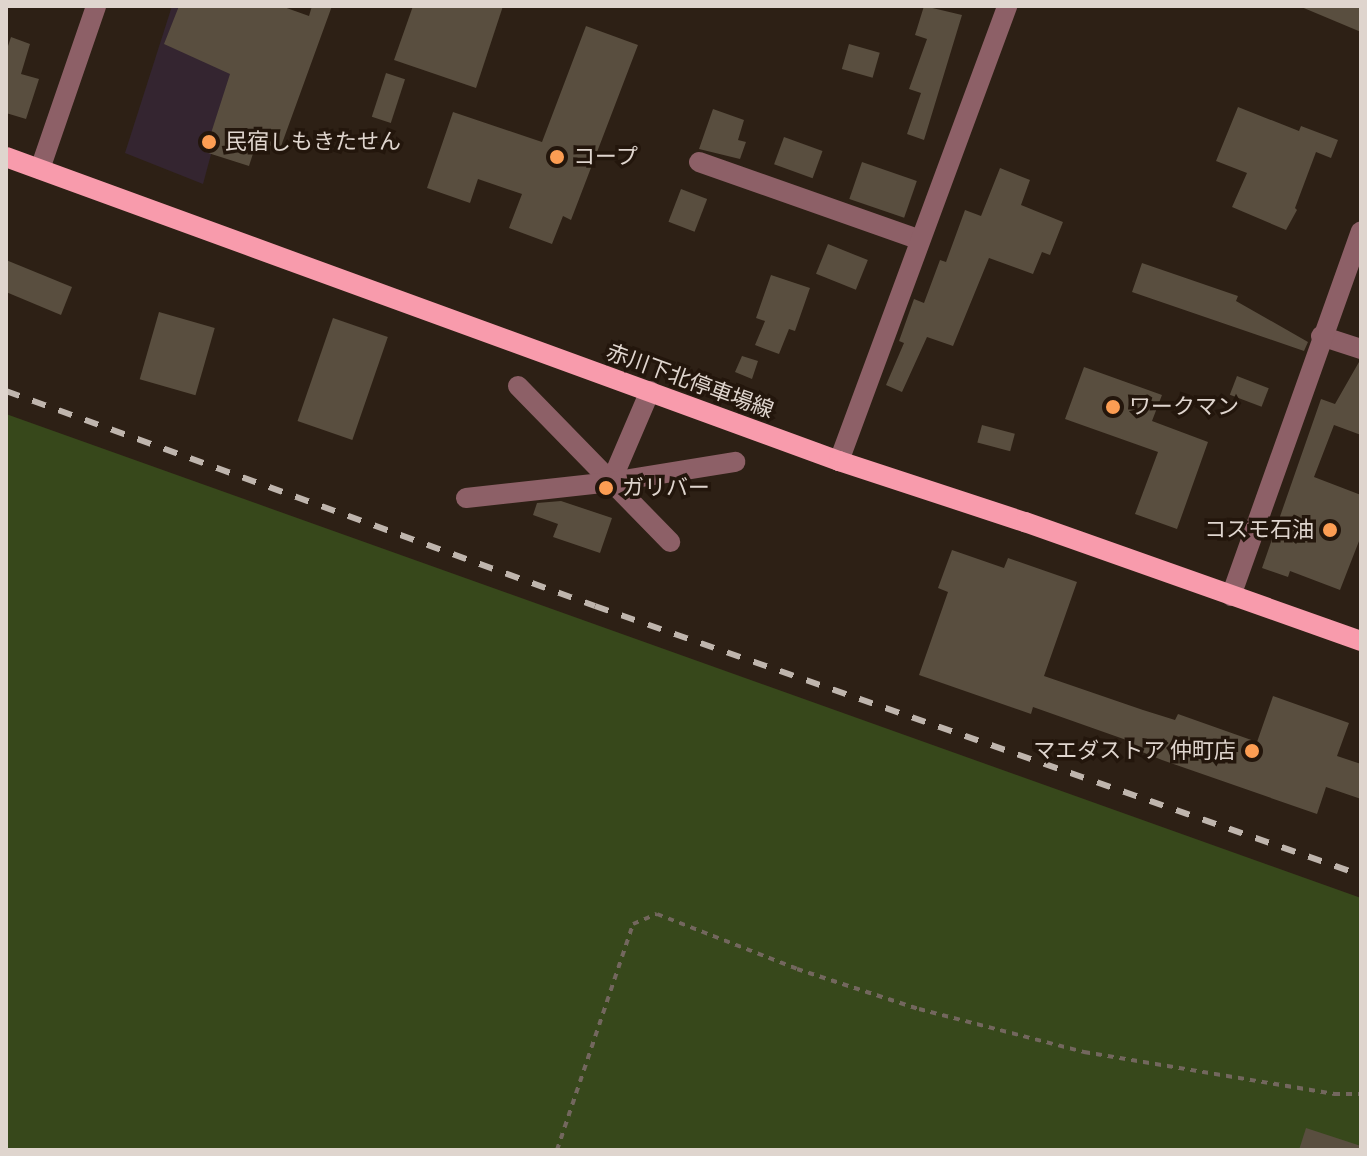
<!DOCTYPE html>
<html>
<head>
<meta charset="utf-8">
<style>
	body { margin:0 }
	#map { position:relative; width:1367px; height:1156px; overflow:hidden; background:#2d2015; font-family:"PT Sans Narrow","Noto Sans JP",sans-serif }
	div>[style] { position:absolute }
	.education>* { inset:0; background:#342530 }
	.green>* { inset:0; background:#37481b }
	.building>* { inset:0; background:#594e3f; transform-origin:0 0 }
	.path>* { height:4px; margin-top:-2px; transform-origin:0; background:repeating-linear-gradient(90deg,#73675e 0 6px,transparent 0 12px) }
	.minor>* { height:20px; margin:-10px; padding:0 10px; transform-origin:10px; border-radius:10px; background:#8d6067 }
	.major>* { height:20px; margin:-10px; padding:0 10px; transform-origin:10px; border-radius:10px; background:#f89bac }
	.rail>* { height:6px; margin-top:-3px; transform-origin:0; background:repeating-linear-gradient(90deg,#bfb5ad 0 14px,transparent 0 28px) }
	.dots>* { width:22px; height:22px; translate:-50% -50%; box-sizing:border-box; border:4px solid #23160c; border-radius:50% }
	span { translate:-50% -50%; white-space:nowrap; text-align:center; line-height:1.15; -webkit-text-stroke:7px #23160c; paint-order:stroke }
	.poi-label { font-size:22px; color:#dfd5ce }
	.left { translate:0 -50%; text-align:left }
	.right { translate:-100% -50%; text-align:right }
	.street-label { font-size:22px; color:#dfd5ce }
	.frame { position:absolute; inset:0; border:8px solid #dfd5ce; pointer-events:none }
</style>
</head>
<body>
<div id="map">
	<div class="education">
		<i style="clip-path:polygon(172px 6px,251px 6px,203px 184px,125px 153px)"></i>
	</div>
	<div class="green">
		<i style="clip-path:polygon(6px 414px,1361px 898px,1361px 1150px,6px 1150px)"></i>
	</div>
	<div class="building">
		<i style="clip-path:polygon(179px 6px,281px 6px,309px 16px,312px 6px,332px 6px,280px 149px,257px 141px,249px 166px,205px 152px,230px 74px,164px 44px)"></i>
		<i style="clip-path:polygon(413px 6px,503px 6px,476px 88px,394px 60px)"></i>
		<i style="clip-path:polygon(924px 6px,962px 15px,924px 140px,907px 134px,921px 93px,909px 89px,927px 39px,915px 35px)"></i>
		<i style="clip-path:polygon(1299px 6px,1361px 6px,1361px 32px)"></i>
		<i style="clip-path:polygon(586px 26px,638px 45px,571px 220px,563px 216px,552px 244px,509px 228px,522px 194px,478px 179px,470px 203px,427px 188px,453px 112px,542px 142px)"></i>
		<i style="clip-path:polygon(11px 37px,30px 44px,21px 74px,39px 79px,26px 119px,6px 113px,6px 52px)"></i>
		<i style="left:849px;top:44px;width:32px;height:26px;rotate:16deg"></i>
		<i style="left:386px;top:73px;width:20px;height:46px;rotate:18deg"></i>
		<i style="clip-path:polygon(1238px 107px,1299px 131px,1301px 126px,1338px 140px,1331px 158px,1316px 152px,1295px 208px,1297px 210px,1286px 230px,1232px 207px,1247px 173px,1216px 161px)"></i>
		<i style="clip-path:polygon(713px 109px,744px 120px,738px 140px,746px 142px,740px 159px,699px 149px)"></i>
		<i style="left:784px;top:137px;width:41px;height:29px;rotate:20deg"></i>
		<i style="left:862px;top:162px;width:58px;height:39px;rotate:19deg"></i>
		<i style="clip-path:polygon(1000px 168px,1030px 180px,1021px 205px,1063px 222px,1050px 255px,1042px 252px,1033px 274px,989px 258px,953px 346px,927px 337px,902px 392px,886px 385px,904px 343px,899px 341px,914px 299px,924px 303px,940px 260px,946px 262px,965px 210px,981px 216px)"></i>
		<i style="left:681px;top:189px;width:28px;height:35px;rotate:21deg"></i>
		<i style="left:828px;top:244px;width:43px;height:32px;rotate:22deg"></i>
		<i style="clip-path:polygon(6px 260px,72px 287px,61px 315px,6px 292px)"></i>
		<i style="clip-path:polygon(1142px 263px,1238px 296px,1236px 301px,1308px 342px,1304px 351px,1132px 292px)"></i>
		<i style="clip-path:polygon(771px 275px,810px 288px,795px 331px,789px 329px,779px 354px,755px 345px,765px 321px,756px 318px)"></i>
		<i style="left:159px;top:312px;width:58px;height:70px;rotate:16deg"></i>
		<i style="left:333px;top:318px;width:58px;height:109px;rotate:19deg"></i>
		<i style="clip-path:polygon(742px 356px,758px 361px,752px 379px,735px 372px)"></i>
		<i style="clip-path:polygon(1359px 362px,1361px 435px,1334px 425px,1314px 477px,1361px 495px,1361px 536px,1340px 590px,1290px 571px,1288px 577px,1262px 568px,1321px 399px,1335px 404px)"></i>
		<i style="clip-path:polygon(1084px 367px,1162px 395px,1152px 421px,1208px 442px,1177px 529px,1135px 514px,1158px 452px,1065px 419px)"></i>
		<i style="left:1237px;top:376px;width:34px;height:20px;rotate:21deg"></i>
		<i style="left:982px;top:425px;width:34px;height:18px;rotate:15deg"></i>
		<i style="clip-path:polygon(561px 501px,612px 518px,600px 553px,553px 537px,558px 524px,533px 515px,537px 503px)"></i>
		<i style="clip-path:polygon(952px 550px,1004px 568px,1008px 558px,1077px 582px,1044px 676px,1143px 710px,1175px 720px,1178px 714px,1257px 742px,1273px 696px,1349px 723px,1337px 756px,1361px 764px,1361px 799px,1326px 787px,1317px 814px,1162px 760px,1130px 747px,1132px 742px,1033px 707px,1031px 714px,919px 675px,948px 592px,938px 588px)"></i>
		<i style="clip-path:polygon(1306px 1128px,1361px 1146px,1361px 1150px,1299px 1150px)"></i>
	</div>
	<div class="path">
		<i style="left:557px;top:1150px;width:238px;rotate:-71.4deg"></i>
		<i style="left:633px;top:924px;width:26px;rotate:-23deg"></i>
		<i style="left:657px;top:914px;width:150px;rotate:21.4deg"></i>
		<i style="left:797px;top:969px;width:128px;rotate:18.2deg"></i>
		<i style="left:919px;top:1009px;width:171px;rotate:14.6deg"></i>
		<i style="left:1084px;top:1052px;width:254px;rotate:9.5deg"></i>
		<i style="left:1334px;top:1094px;width:27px"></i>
	</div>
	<div class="minor">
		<i style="left:699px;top:162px;width:234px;rotate:19.4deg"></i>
		<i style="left:40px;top:169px;width:172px;rotate:-71deg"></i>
		<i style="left:1321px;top:336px;width:42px;rotate:18deg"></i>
		<i style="left:518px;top:386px;width:218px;rotate:45.7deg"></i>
		<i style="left:839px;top:461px;width:485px;rotate:-69.7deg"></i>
		<i style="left:611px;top:482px;width:99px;rotate:-66.8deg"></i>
		<i style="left:466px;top:498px;width:146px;rotate:-6.3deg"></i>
		<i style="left:611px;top:482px;width:126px;rotate:-9.2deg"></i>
		<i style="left:1231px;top:596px;width:387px;rotate:-70.4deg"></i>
	</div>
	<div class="major">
		<i style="left:6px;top:157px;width:887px;rotate:20.05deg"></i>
		<i style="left:839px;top:461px;width:196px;rotate:18.2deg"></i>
		<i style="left:1025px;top:522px;width:356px;rotate:19.5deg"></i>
	</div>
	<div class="rail">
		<i style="left:6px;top:391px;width:627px;rotate:20.05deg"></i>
		<i style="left:595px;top:606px;width:812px;rotate:19.35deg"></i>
	</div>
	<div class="dots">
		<i style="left:209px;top:142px;background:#fc9d53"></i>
		<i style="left:557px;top:157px;background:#fc9d53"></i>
		<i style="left:1113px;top:407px;background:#fc9d53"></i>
		<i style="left:606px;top:488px;background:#fc9d53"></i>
		<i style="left:1330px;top:530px;background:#fc9d53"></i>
		<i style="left:1252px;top:751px;background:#fc9d53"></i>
	</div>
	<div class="poi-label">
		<span class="left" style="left:225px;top:142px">民宿しもきたせん</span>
		<span class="left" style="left:573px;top:157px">コープ</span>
		<span class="left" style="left:1129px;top:407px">ワークマン</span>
		<span class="left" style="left:622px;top:488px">ガリバー</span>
		<span class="right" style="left:1314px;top:530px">コスモ石油</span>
		<span class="right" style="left:1236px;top:751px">マエダストア 仲町店</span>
	</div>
	<div class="street-label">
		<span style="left:690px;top:381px;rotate:20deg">赤川下北停車場線</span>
	</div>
	<div class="frame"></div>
</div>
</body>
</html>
